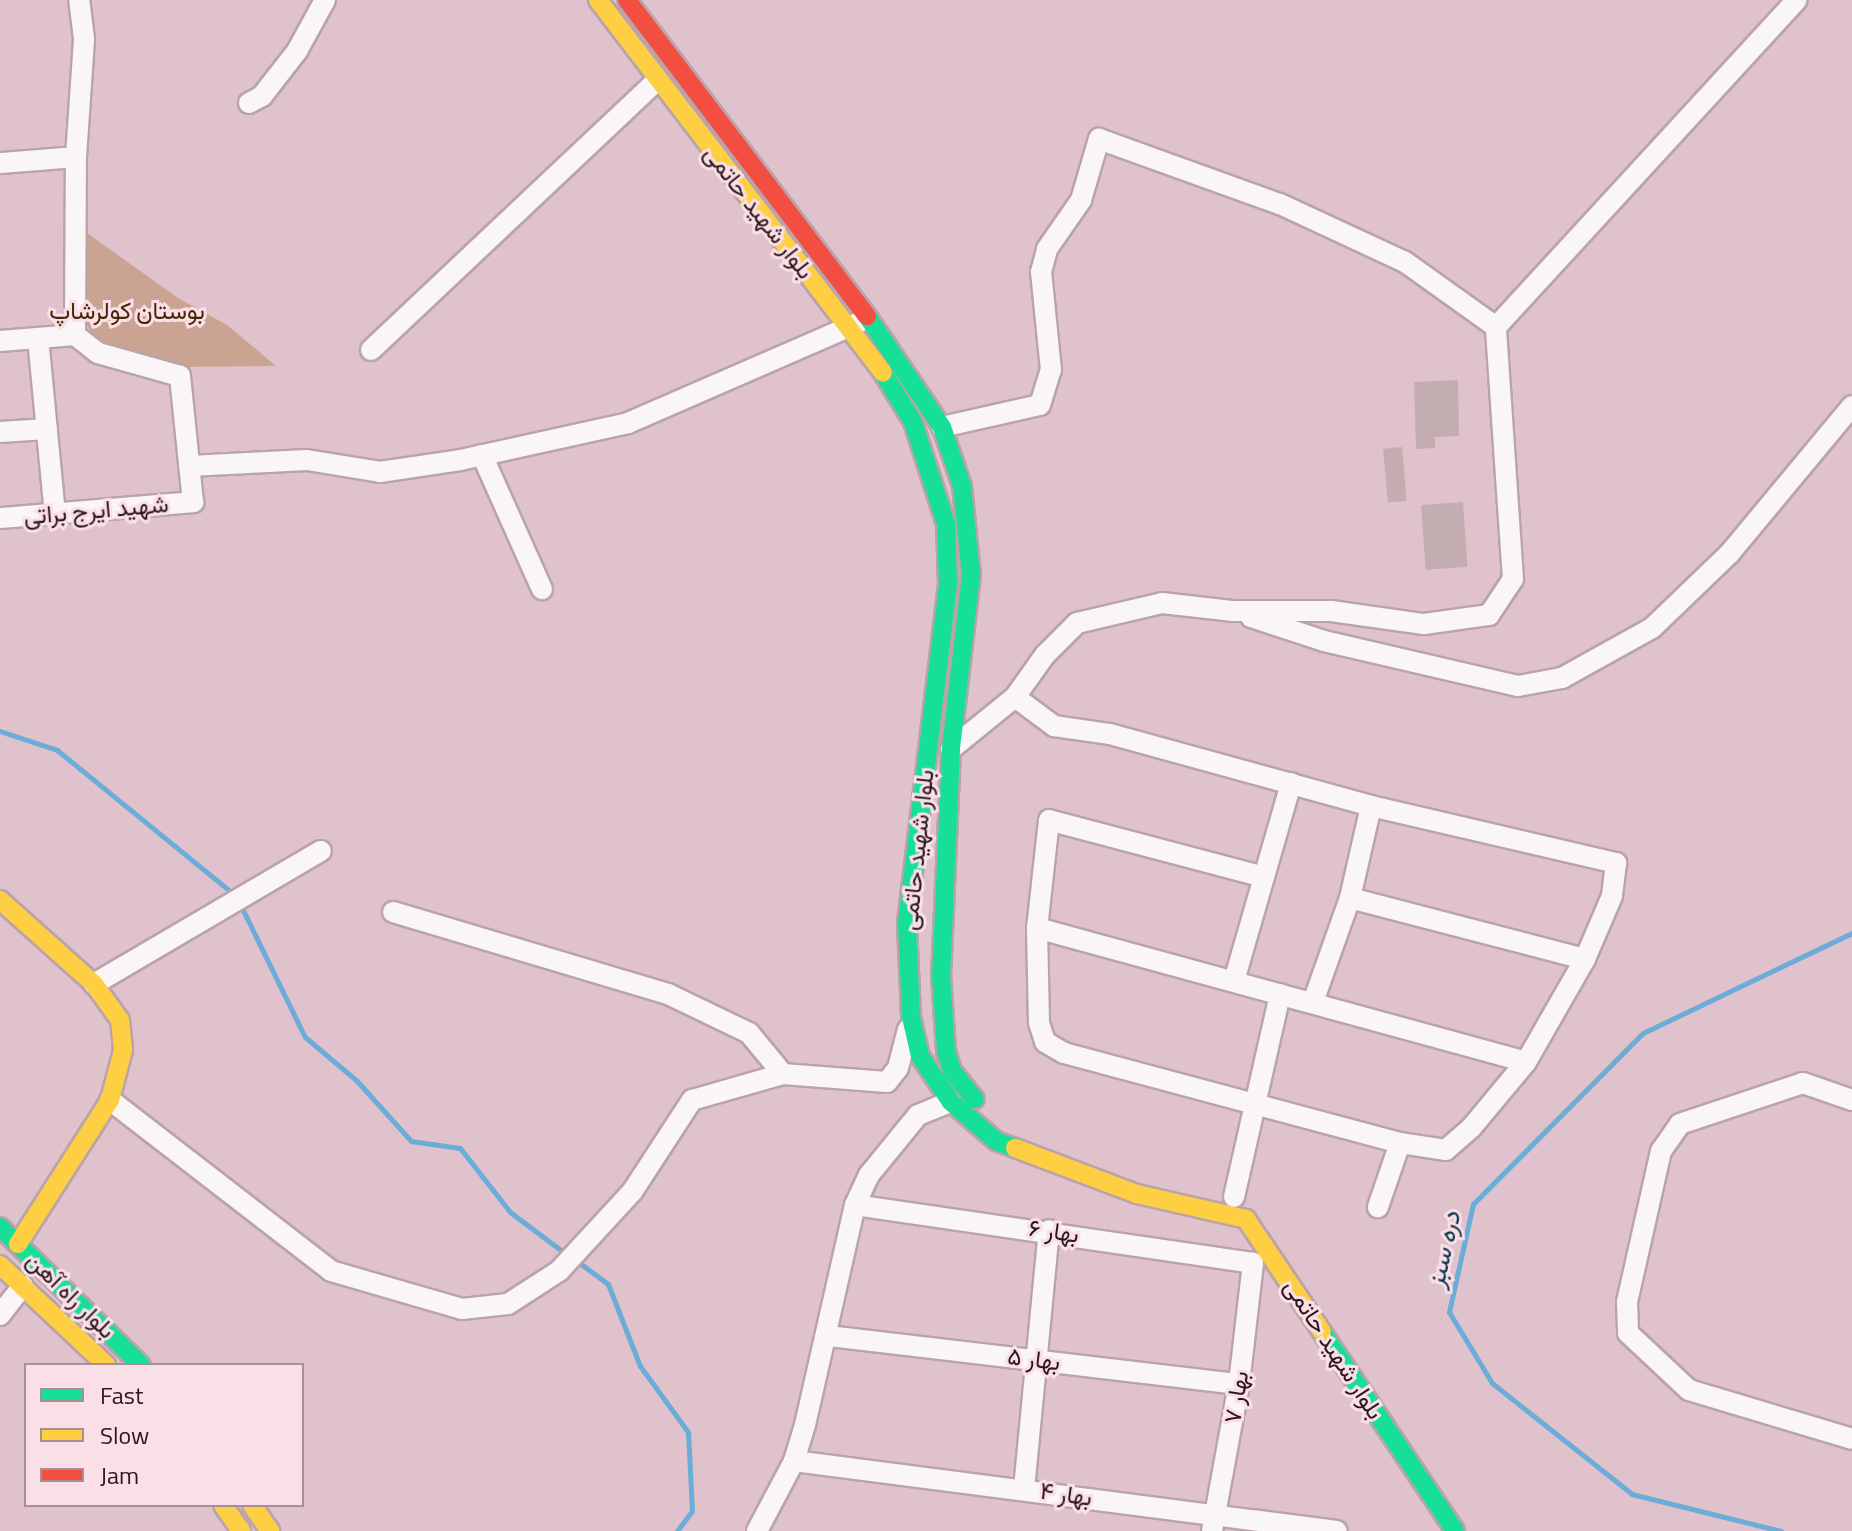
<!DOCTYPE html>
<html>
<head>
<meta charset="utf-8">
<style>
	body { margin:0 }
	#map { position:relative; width:1852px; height:1531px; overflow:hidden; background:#dfc2cb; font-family:"Titillium Web",Vazirmatn,sans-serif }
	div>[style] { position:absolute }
	.green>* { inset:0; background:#cba392 }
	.stream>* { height:5px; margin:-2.5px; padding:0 2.5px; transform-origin:2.5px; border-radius:2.5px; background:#6bacd8 }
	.building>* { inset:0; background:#c4adb1; transform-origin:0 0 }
	.roads { filter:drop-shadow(2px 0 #baa3ab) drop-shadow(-2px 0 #baa3ab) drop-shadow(0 2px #baa3ab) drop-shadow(0 -2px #baa3ab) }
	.street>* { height:20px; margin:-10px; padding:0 10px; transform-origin:10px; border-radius:10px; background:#faf6f7 }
	.fast>* { height:18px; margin:-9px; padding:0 9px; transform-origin:9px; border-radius:9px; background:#16e098 }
	.slow>* { height:18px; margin:-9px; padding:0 9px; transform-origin:9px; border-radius:9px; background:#ffcf43 }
	.jam>* { height:18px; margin:-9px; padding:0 9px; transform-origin:9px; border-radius:9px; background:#f24e42 }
	span { translate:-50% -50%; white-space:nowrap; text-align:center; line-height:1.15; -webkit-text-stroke:6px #fbdfe7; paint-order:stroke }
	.street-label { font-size:24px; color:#2b181e }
	.park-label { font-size:24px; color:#452508 }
	.water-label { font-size:26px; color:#08364e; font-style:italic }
	.legend { position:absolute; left:24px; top:1363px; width:280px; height:144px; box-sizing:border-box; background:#fbdfe7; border:2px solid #a88f97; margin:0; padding:10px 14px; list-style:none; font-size:24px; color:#2b181e }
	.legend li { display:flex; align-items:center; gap:16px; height:40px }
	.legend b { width:40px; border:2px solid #a88f97 }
</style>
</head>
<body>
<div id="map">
	<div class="green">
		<i style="clip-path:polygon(87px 233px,178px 298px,227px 325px,276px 366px,168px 367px,98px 346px,83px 317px)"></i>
	</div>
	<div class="stream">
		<i style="left:0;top:731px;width:60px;rotate:18.4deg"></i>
		<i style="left:57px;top:750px;width:230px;rotate:39.2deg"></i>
		<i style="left:240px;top:904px;width:148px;rotate:64deg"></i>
		<i style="left:305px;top:1037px;width:68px;rotate:40.2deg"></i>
		<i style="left:357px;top:1081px;width:81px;rotate:48deg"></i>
		<i style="left:411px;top:1141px;width:49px;rotate:8.1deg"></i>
		<i style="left:460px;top:1148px;width:81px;rotate:52deg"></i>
		<i style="left:510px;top:1212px;width:70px;rotate:36.9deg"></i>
		<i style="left:574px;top:1259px;width:42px;rotate:36.3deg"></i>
		<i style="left:608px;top:1284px;width:88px;rotate:68.7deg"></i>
		<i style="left:640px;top:1366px;width:82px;rotate:54deg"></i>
		<i style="left:688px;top:1432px;width:79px;rotate:87.1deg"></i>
		<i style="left:692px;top:1511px;width:25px;rotate:127deg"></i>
		<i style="left:1781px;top:1531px;width:154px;rotate:-166.1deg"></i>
		<i style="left:1632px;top:1494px;width:179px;rotate:-141.6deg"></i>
		<i style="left:1492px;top:1383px;width:83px;rotate:-121.2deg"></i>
		<i style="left:1449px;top:1312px;width:111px;rotate:-77.5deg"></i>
		<i style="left:1473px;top:1204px;width:241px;rotate:-45.2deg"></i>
		<i style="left:1643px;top:1033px;width:232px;rotate:-25.6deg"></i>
	</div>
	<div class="building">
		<i style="clip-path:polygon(1458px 380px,1459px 436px,1435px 437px,1435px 448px,1416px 449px,1414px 382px)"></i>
		<i style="left:1402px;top:447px;width:54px;height:19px;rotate:85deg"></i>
		<i style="left:1463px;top:502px;width:65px;height:42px;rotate:86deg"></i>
	</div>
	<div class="roads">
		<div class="street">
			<i style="left:249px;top:103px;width:15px;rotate:-28deg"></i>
			<i style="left:262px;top:96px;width:57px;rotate:-52.1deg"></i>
			<i style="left:297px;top:51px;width:58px;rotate:-61.2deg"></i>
			<i style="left:0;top:163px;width:76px;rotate:-4.5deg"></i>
			<i style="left:75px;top:335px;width:178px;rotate:-89.7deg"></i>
			<i style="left:76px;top:157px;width:118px;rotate:-86.1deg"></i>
			<i style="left:84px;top:39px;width:39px;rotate:-97deg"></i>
			<i style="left:38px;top:338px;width:176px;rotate:84.5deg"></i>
			<i style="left:0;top:341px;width:75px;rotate:-4.6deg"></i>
			<i style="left:371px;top:350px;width:392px;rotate:-43.3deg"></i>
			<i style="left:942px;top:427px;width:100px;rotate:-12.7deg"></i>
			<i style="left:1040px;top:405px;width:37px;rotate:-73deg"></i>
			<i style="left:1051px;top:370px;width:99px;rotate:-95.8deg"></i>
			<i style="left:1041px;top:272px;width:24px;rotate:-75deg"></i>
			<i style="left:1047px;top:249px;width:60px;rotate:-55.2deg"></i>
			<i style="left:1081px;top:200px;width:64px;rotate:-73.6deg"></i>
			<i style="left:1099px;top:139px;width:192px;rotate:19.8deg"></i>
			<i style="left:1280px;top:204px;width:138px;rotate:24.9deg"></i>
			<i style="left:1405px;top:262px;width:112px;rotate:35.5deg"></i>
			<i style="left:0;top:432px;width:47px;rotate:-3.7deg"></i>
			<i style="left:482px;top:455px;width:147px;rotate:65.9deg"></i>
			<i style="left:189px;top:466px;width:118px;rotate:-2.9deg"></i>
			<i style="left:307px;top:460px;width:74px;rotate:9.3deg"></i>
			<i style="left:380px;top:472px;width:81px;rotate:-8.5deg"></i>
			<i style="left:460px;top:460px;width:172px;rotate:-12.4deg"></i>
			<i style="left:628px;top:423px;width:251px;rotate:-23.5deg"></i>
			<i style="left:0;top:518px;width:194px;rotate:-4.7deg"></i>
			<i style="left:193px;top:502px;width:127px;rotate:-95.9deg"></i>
			<i style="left:180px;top:376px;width:85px;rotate:-164.3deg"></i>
			<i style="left:98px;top:353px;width:29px;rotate:-142deg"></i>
			<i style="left:1251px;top:617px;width:77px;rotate:18.2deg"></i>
			<i style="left:1324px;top:641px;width:199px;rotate:13.1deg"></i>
			<i style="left:1518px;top:686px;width:45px;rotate:-10.3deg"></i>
			<i style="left:1562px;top:678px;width:103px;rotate:-29.1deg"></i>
			<i style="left:1652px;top:628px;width:108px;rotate:-43.9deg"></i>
			<i style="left:1730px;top:553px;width:191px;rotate:-50.3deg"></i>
			<i style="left:1015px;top:697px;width:49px;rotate:36.6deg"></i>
			<i style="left:1054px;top:726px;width:57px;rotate:8.1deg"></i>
			<i style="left:1110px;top:734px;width:271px;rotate:15.4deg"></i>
			<i style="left:1371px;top:806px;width:252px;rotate:13.1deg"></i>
			<i style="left:1616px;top:863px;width:33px;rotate:97deg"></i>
			<i style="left:1612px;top:896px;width:69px;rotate:113.2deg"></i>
			<i style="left:1585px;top:959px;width:119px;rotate:119.8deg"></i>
			<i style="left:1526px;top:1062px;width:86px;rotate:129.8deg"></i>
			<i style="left:1471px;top:1128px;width:33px;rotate:139deg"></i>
			<i style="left:1446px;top:1150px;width:47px;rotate:-171.3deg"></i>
			<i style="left:1400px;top:1143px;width:68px;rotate:109deg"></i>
			<i style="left:951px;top:749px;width:82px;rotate:-39.1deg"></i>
			<i style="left:1015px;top:697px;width:52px;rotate:-54.5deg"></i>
			<i style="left:1045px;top:655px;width:45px;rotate:-45deg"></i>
			<i style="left:1077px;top:623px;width:87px;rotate:-13.2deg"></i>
			<i style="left:1162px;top:603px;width:70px;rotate:6.5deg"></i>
			<i style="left:1232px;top:611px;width:99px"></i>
			<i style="left:1331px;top:611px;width:94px;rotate:8deg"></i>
			<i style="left:1424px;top:624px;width:66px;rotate:-7.9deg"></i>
			<i style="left:1489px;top:615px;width:43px;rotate:-56.3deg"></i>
			<i style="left:1513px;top:579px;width:253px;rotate:-93.9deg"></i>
			<i style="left:1496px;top:327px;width:444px;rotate:-47.4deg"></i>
			<i style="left:1264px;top:877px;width:222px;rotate:-165.2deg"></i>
			<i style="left:1049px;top:820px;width:109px;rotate:96.3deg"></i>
			<i style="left:1037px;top:928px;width:95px;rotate:88.8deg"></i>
			<i style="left:1039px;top:1023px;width:20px;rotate:72deg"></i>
			<i style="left:1045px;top:1042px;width:22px;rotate:30deg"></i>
			<i style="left:1064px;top:1053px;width:348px;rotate:15deg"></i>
			<i style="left:1350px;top:898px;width:243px;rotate:14.6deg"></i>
			<i style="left:393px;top:912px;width:287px;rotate:16.6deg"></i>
			<i style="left:668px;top:994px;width:90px;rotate:25.7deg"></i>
			<i style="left:749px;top:1033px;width:53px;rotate:50.3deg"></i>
			<i style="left:1037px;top:928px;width:507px;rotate:15.32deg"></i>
			<i style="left:1234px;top:981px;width:206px;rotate:-73.9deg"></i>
			<i style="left:94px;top:984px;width:263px;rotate:-30.4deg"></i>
			<i style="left:1313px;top:1002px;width:110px;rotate:-70.4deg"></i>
			<i style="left:1350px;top:898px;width:94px;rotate:-77.1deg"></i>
			<i style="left:110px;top:1100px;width:279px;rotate:37.7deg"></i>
			<i style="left:331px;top:1271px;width:136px;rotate:16.2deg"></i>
			<i style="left:462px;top:1309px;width:46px;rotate:-6.2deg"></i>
			<i style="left:508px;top:1304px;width:61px;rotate:-32.9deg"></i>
			<i style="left:559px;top:1271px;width:108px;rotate:-47.3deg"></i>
			<i style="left:632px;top:1192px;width:110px;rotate:-56.9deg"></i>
			<i style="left:692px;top:1100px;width:95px;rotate:-15.9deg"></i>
			<i style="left:783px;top:1074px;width:104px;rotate:4.4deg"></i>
			<i style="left:887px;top:1082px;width:18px;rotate:-52deg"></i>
			<i style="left:898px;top:1068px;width:40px;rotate:-75.6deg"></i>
			<i style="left:1852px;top:1100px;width:52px;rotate:-160.9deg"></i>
			<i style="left:1803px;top:1083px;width:130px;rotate:161.6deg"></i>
			<i style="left:1680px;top:1124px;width:33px;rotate:125deg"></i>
			<i style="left:1661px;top:1151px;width:155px;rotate:102.7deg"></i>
			<i style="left:1627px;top:1302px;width:31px;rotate:88deg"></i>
			<i style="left:1628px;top:1333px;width:83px;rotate:43.1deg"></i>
			<i style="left:1689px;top:1390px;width:170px;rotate:16.7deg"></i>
			<i style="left:1234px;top:1197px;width:208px;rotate:-77.2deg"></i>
			<i style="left:855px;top:1205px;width:402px;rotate:8.3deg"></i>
			<i style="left:0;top:1315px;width:37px;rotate:-52deg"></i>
			<i style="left:829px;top:1336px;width:413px;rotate:6.7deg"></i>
			<i style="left:794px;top:1461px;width:547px;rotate:7.35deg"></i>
			<i style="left:1024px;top:1489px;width:260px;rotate:-84.5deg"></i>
			<i style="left:757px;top:1531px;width:79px;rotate:-62.1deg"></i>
			<i style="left:794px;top:1461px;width:38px;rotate:-73deg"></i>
			<i style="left:805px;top:1425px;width:226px;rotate:-77.2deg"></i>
			<i style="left:855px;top:1205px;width:33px;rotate:-65deg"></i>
			<i style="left:869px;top:1175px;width:77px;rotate:-50.8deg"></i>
			<i style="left:918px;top:1115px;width:35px;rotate:-22deg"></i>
			<i style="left:1212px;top:1531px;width:149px;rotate:-79.6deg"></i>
			<i style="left:1239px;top:1384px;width:122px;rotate:-83.4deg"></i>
		</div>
		<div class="fast">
			<i style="left:867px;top:316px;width:134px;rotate:56deg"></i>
			<i style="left:942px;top:427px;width:62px;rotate:71.3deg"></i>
			<i style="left:962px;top:486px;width:89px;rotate:84.2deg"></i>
			<i style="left:971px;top:575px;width:175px;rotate:96.6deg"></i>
			<i style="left:951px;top:749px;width:226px;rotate:92.5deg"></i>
			<i style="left:941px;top:975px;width:76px;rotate:86.2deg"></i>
			<i style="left:946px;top:1051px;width:21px;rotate:73deg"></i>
			<i style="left:952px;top:1071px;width:36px;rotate:51deg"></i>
			<i style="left:883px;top:373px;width:57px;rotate:58.5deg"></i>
			<i style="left:913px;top:422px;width:107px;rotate:72.1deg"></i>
			<i style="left:946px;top:524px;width:60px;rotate:88.1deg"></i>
			<i style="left:948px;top:584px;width:342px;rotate:96.9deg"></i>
			<i style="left:907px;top:924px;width:93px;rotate:87.5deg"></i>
			<i style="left:911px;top:1017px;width:40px;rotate:77deg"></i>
			<i style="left:920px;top:1056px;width:55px;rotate:56deg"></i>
			<i style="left:951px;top:1102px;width:60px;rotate:40.9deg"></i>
			<i style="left:996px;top:1141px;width:20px;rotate:20deg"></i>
			<i style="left:0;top:1227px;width:197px;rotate:44.4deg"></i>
			<i style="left:1322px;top:1332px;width:239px;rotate:56.2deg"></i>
		</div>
		<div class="slow">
			<i style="left:598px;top:0;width:469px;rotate:52.6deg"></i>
			<i style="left:0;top:900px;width:126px;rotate:41.8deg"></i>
			<i style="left:94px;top:984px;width:44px;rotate:54.2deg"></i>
			<i style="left:120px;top:1020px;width:30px;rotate:84deg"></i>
			<i style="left:123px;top:1050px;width:52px;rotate:104.6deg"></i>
			<i style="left:110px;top:1100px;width:171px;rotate:122.6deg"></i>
			<i style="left:1015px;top:1148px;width:130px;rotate:20.7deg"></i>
			<i style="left:1137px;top:1194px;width:112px;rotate:12.9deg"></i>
			<i style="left:1246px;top:1219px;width:136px;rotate:56.1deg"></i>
			<i style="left:0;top:1265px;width:146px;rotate:43.3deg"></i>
			<i style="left:223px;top:1505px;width:32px;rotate:55deg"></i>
			<i style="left:252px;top:1505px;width:32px;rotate:55deg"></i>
		</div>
		<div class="jam">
			<i style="left:627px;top:0;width:397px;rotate:52.8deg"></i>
		</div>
	</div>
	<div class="street-label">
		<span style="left:759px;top:212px;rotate:52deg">بلوار شهید حاتمی</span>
		<span style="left:96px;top:510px;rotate:-5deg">شهید ایرج براتی</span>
		<span style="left:917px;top:850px;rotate:-84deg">بلوار شهید حاتمی</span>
		<span style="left:1054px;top:1231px;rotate:8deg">بهار ۶</span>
		<span style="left:71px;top:1295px;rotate:44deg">بلوار راه آهن</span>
		<span style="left:1334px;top:1349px;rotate:57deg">بلوار شهید حاتمی</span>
		<span style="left:1034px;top:1359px;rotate:7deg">بهار ۵</span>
		<span style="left:1236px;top:1397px;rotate:-81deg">بهار ۷</span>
		<span style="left:1066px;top:1494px;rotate:8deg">بهار ۴</span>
	</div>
	<div class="park-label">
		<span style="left:127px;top:311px">بوستان کولرشاپ</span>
	</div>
	<div class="water-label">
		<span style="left:1443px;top:1249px;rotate:-77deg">دره سبز</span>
	</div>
	<ul class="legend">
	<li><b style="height:10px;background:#16e098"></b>Fast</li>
	<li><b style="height:10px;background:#ffcf43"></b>Slow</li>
	<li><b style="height:10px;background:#f24e42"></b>Jam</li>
	</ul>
</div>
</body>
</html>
